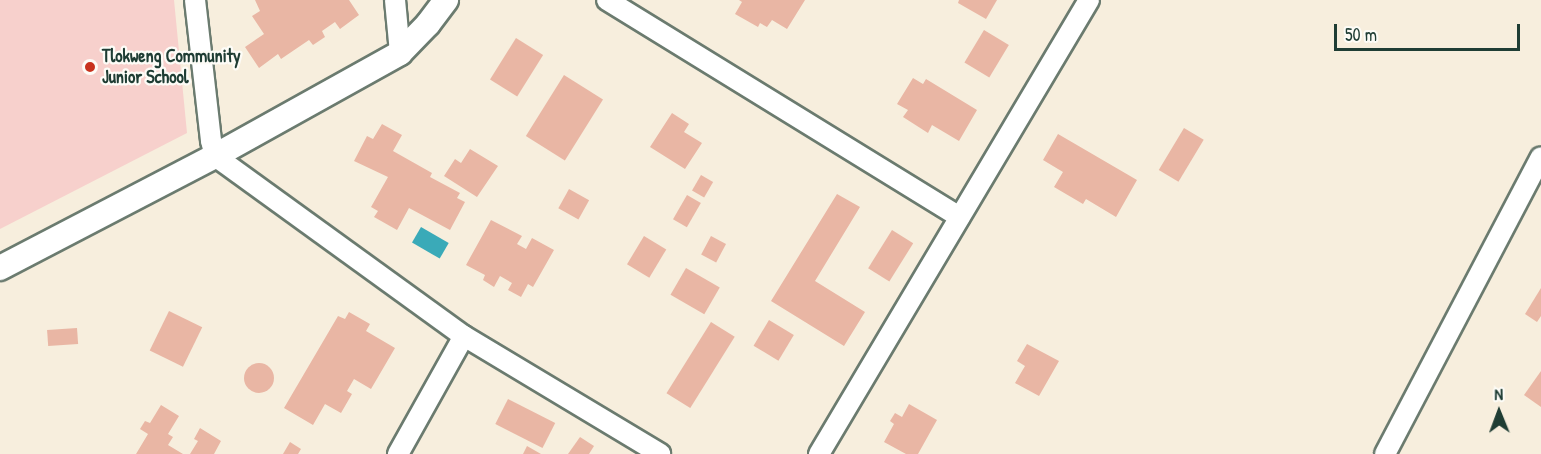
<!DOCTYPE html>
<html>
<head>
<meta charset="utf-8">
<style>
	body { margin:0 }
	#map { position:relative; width:1541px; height:454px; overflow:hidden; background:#f7eedd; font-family:"Patrick Hand",sans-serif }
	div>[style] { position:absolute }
	.built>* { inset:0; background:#f7d0cc }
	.water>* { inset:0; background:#3aaab8; transform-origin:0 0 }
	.building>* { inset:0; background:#e9b6a4; transform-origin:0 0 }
	.round { border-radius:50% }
	.roads { filter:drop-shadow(2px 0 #6b7b6f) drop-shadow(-2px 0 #6b7b6f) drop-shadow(0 2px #6b7b6f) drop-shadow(0 -2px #6b7b6f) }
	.minor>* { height:20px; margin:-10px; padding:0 10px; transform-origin:10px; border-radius:10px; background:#fff }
	.tertiary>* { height:24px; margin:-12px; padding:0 12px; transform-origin:12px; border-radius:12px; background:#fff }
	.dots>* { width:16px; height:16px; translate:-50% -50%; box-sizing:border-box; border:3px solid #fdfcf7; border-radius:50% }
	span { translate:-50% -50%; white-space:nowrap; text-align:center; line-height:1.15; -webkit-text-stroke:4.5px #fdfcf7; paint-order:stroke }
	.poi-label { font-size:18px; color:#1f3d34; font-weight:700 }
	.left { translate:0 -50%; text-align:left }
	.north { position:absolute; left:1469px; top:382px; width:60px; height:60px; -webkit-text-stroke:4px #fdfcf7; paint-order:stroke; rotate:359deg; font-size:16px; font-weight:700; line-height:24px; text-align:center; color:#1f3d34 }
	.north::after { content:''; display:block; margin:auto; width:21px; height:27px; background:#1f3d34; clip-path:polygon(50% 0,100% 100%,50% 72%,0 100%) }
	.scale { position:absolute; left:1334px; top:24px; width:186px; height:27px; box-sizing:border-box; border:3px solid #1f3d34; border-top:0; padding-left:8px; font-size:18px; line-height:21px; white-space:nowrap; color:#1f3d34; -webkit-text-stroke:4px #fdfcf7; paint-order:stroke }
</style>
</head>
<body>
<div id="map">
	<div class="built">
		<i style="clip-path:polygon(0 0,174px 0,187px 133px,0 229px)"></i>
	</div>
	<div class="water">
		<i style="left:421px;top:227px;width:32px;height:18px;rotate:30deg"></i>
	</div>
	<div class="building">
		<i style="clip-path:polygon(255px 0,349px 0,359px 15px,340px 29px,335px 22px,322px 31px,325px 37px,313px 45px,309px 40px,281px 59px,278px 54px,259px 68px,245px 47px,264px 34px,252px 16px,260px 11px)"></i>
		<i style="clip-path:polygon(739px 0,805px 0,787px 29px,772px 20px,767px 27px,760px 23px,758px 27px,735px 14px,742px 2px)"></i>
		<i style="clip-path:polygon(959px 0,997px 0,986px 19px,958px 3px)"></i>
		<i style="left:984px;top:30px;width:29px;height:38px;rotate:31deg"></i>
		<i style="left:516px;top:38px;width:32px;height:49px;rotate:32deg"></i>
		<i style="left:564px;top:75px;width:46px;height:72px;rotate:32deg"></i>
		<i style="clip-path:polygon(913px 78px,923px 84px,926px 79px,977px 110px,959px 141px,932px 125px,928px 133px,903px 117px,908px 110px,897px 104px)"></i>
		<i style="clip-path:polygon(672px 113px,689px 124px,684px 132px,702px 143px,685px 169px,650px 147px)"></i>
		<i style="clip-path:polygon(382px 124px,402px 135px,393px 151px,432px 173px,430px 177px,460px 193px,457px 198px,465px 202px,450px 230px,409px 208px,397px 230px,374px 217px,378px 211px,371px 207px,388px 177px,354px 161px,367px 136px,373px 139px)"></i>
		<i style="left:1184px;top:128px;width:23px;height:49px;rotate:31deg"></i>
		<i style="clip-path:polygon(1058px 134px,1137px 180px,1116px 217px,1086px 199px,1083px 204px,1054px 187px,1063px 172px,1043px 160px)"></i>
		<i style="clip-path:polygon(470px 149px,498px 166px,477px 197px,444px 176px,455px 159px,461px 163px)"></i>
		<i style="left:701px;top:175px;width:14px;height:18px;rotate:30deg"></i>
		<i style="left:569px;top:189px;width:23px;height:22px;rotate:29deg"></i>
		<i style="clip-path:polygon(837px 194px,860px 207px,815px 281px,865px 312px,844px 346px,771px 301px)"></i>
		<i style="left:687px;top:195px;width:16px;height:28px;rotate:30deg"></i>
		<i style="clip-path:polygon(491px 220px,522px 236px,517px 244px,526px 249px,532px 238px,554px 250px,533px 287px,528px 284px,521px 297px,508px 290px,512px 283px,500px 276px,494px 287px,483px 280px,485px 275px,466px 265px)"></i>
		<i style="left:892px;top:230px;width:25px;height:45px;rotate:32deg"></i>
		<i style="left:644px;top:236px;width:26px;height:33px;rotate:31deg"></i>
		<i style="left:711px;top:236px;width:17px;height:21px;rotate:28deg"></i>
		<i style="left:686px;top:268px;width:39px;height:31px;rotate:30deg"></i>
		<i style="clip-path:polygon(1541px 288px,1541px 316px,1537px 322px,1525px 314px)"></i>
		<i style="left:169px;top:311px;width:37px;height:44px;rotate:26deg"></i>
		<i style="clip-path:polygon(349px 312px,370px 324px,366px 331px,395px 348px,371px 389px,354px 379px,347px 391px,352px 394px,341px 413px,325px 404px,313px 425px,284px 408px,338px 316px,345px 319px)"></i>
		<i style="left:769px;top:320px;width:29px;height:30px;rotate:31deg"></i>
		<i style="left:711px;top:322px;width:28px;height:84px;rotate:32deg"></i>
		<i style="left:77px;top:328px;width:16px;height:30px;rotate:86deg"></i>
		<i style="clip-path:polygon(1027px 344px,1059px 361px,1039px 396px,1015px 383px,1025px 366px,1017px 361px)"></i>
		<i class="round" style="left:244px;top:363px;width:30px;height:30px"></i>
		<i style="clip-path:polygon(1541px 371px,1541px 407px,1524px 395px)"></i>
		<i style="left:508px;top:399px;width:53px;height:28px;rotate:27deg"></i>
		<i style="clip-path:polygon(909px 404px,937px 420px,918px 454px,906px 454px,884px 442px,894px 424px,890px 421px,895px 413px,902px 417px)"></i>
		<i style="clip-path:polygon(161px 405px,179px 416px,168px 434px,173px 437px,168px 445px,183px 454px,136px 454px,148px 434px,140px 429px,145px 421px,150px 423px)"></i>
		<i style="clip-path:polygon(200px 428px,221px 441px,214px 454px,190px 454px,198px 441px,194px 439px)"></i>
		<i style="clip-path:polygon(580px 437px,594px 446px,589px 454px,568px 454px)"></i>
		<i style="clip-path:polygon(290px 442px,301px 449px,298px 454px,283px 454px)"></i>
		<i style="clip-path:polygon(527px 446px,541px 454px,523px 454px)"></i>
	</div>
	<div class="roads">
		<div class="minor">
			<i style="left:195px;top:0;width:142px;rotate:83.5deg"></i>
			<i style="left:211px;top:141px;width:16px;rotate:75deg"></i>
			<i style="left:215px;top:156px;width:307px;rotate:35.9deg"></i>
			<i style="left:464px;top:336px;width:229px;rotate:31deg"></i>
			<i style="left:395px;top:0;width:53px;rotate:84.6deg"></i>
			<i style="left:607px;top:0;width:414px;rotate:31.6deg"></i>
			<i style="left:398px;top:454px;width:135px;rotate:-60.8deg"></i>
			<i style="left:819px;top:454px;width:528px;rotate:-59.26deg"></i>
			<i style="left:1385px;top:454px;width:335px;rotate:-62.3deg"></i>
		</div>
		<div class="tertiary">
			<i style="left:0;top:268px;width:242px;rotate:-27.5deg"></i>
			<i style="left:215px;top:156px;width:212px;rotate:-29.1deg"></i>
			<i style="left:400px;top:53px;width:40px;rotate:-46deg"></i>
			<i style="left:428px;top:24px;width:30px;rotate:-53deg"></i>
		</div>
	</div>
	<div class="dots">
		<i style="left:90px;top:67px;background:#c8321e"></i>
	</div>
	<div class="poi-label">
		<span class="left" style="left:102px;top:67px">Tlokweng Community<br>Junior School</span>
	</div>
	<div class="north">N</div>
	<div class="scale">50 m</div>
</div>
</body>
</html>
